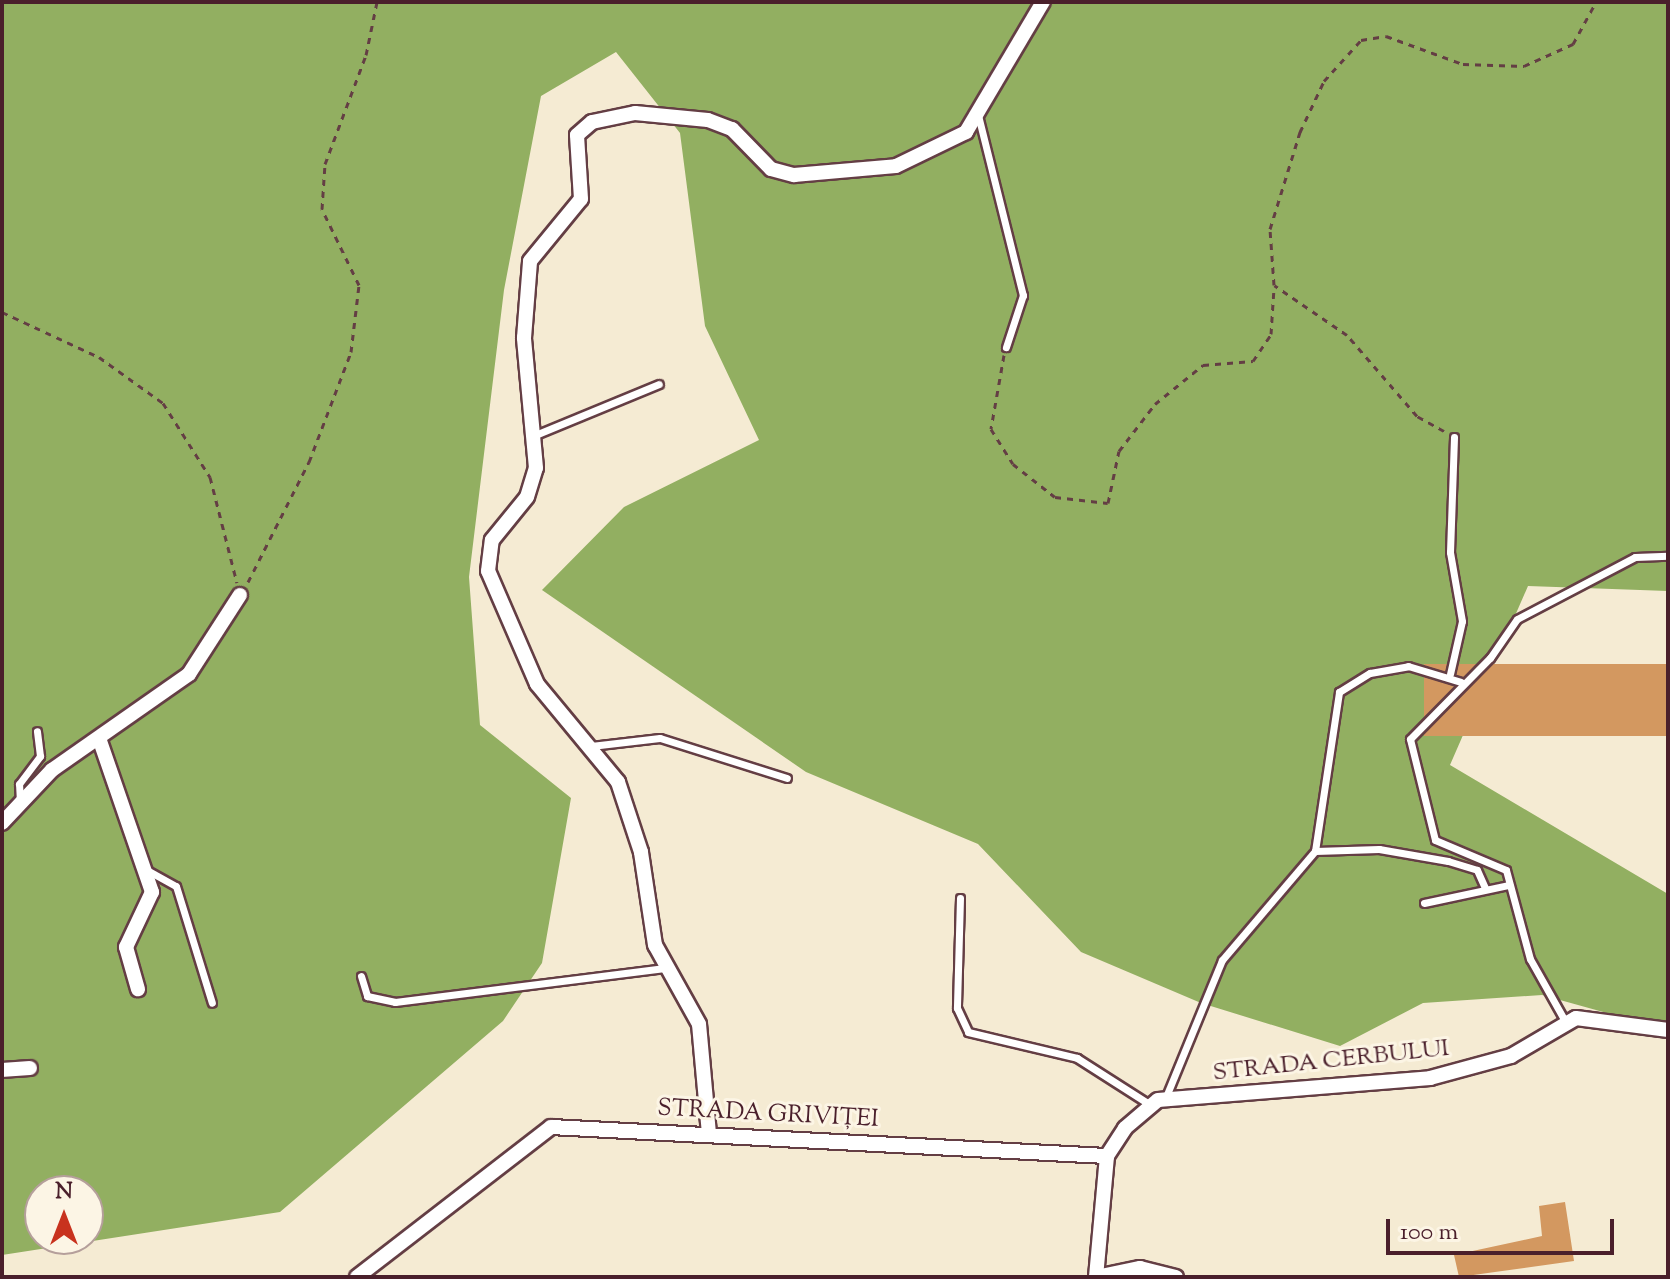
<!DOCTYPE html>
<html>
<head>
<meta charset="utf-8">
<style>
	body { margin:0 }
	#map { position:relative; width:1670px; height:1279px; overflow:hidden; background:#f5ebd3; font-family:"Sorts Mill Goudy",serif }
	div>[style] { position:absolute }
	.forest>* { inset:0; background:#92af61 }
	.building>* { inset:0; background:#d39860; transform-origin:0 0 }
	.path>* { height:3px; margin-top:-1.5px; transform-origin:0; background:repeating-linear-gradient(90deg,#643e44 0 6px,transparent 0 12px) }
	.roads { filter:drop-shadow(2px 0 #643e44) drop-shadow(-2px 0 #643e44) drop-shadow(0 2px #643e44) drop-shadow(0 -2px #643e44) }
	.lane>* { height:7px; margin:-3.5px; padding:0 3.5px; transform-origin:3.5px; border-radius:3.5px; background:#fff }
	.street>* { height:14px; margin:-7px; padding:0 7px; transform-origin:7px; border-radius:7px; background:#fff }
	span { translate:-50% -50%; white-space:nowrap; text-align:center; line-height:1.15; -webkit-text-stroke:6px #fcf5e5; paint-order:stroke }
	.street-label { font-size:24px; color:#4a1f2b }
	.frame { position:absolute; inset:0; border:4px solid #4a1f2b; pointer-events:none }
	.north { position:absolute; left:24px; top:1175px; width:80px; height:80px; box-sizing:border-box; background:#fcf5e5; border:2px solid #b59f9b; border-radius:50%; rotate:0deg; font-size:22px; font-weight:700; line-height:32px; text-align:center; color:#4a1f2b }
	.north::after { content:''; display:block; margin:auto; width:28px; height:36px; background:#c8321e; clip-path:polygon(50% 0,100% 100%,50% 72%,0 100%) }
	.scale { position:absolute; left:1386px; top:1219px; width:228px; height:36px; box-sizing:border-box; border:4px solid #4a1f2b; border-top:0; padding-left:10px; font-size:24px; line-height:28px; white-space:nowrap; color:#4a1f2b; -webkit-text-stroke:6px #fcf5e5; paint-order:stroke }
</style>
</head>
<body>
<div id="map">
	<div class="forest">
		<i style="clip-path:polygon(evenodd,2px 2px,1668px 2px,1668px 591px,1528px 586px,1450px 765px,1668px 894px,1668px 1030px,1542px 995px,1423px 1003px,1340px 1046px,1201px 1003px,1081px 952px,978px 844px,806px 772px,542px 590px,624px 507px,759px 440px,705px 326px,680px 133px,616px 52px,541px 96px,504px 290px,469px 577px,480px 725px,571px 798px,542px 963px,503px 1021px,280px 1212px,2px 1255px,2px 2px,40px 1191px,88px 1191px,88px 1239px,40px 1239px,40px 1191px)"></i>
	</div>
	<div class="building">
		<i style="left:1668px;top:664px;width:72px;height:244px;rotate:90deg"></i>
		<i style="clip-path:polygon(1565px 1202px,1574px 1261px,1459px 1277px,1454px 1255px,1542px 1236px,1539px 1206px)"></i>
	</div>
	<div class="path">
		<i style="left:2px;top:312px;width:107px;rotate:24.9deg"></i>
		<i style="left:99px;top:357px;width:79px;rotate:35.7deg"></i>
		<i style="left:163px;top:403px;width:88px;rotate:57.6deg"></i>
		<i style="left:210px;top:477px;width:109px;rotate:75.7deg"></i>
		<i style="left:1004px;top:355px;width:75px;rotate:100deg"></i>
		<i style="left:991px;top:429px;width:41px;rotate:57.8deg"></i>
		<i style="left:1013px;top:464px;width:53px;rotate:38.2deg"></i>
		<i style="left:1055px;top:497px;width:53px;rotate:6.5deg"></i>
		<i style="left:1108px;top:503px;width:53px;rotate:-78.1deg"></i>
		<i style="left:1119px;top:451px;width:59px;rotate:-52.5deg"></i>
		<i style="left:1155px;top:404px;width:62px;rotate:-39.1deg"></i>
		<i style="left:1203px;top:365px;width:50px;rotate:-4.6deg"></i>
		<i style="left:1253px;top:361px;width:32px;rotate:-56deg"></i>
		<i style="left:1271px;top:334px;width:46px;rotate:-86.3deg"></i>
		<i style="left:1444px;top:431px;width:31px;rotate:-151deg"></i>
		<i style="left:1417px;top:416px;width:107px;rotate:-130.8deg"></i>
		<i style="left:1347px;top:335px;width:88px;rotate:-145.6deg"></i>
		<i style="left:1274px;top:285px;width:56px;rotate:-94.1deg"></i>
		<i style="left:1270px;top:229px;width:102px;rotate:-72.8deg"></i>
		<i style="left:1300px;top:132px;width:56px;rotate:-64.8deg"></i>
		<i style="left:1324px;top:81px;width:55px;rotate:-47.9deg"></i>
		<i style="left:1361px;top:40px;width:25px;rotate:-9deg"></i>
		<i style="left:1386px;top:36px;width:82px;rotate:20deg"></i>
		<i style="left:1463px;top:64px;width:61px;rotate:1.9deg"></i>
		<i style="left:1524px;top:66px;width:54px;rotate:-24.2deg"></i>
		<i style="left:1573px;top:44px;width:48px;rotate:-61.3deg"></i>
		<i style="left:248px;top:582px;width:135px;rotate:-63.1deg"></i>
		<i style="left:309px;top:462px;width:118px;rotate:-69.1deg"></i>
		<i style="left:351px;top:352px;width:67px;rotate:-83.2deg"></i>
		<i style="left:359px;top:285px;width:85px;rotate:-116deg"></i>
		<i style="left:322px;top:209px;width:45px;rotate:-86.2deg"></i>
		<i style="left:325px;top:164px;width:116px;rotate:-69.4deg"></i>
		<i style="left:366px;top:55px;width:54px;rotate:-78.3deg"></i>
	</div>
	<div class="roads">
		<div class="lane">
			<i style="left:978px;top:115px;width:186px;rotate:76deg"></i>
			<i style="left:1023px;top:295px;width:55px;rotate:108.1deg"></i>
			<i style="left:533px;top:436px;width:136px;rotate:-22.4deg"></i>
			<i style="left:1450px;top:674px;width:54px;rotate:-77.2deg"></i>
			<i style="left:1462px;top:621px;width:70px;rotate:-99.9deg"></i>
			<i style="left:1450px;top:552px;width:115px;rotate:-88deg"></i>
			<i style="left:591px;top:746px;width:69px;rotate:-6.6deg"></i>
			<i style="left:660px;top:738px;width:133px;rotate:17.5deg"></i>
			<i style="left:20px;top:802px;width:18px;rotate:-93deg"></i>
			<i style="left:19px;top:784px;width:35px;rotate:-53deg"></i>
			<i style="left:40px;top:756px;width:25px;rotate:-97deg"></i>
			<i style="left:1315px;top:851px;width:64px;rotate:-1.8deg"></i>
			<i style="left:1379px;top:849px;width:70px;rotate:9.9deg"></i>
			<i style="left:1448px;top:861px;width:30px;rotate:17deg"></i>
			<i style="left:1477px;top:870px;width:20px;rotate:66deg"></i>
			<i style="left:145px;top:869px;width:35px;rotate:29deg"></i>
			<i style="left:176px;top:886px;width:122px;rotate:72.9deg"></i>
			<i style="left:960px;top:898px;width:110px;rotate:91.6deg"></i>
			<i style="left:957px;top:1008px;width:26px;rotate:65deg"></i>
			<i style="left:968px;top:1032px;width:112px;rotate:13.4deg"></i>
			<i style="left:1077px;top:1058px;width:85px;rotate:32.6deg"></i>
			<i style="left:1424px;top:903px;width:87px;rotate:-12deg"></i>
			<i style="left:361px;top:976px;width:21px;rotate:73deg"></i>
			<i style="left:367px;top:996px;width:29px;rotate:12deg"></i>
			<i style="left:395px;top:1002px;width:272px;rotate:-7.2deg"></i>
			<i style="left:1565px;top:1021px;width:71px;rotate:-119.4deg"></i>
			<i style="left:1530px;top:959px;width:92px;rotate:-105.1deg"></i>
			<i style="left:1506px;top:870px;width:77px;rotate:-157.1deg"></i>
			<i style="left:1435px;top:840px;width:104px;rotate:-103.9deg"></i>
			<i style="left:1410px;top:739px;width:114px;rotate:-45.4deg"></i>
			<i style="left:1490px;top:658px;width:47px;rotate:-55.3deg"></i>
			<i style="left:1517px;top:619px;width:133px;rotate:-27.7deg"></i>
			<i style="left:1635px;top:557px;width:33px;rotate:-2deg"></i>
			<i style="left:1165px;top:1099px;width:150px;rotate:-67.7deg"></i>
			<i style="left:1222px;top:960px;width:143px;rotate:-49.5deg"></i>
			<i style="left:1315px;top:851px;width:161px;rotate:-81.4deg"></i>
			<i style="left:1339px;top:692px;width:36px;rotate:-32deg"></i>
			<i style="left:1370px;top:673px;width:39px;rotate:-10deg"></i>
			<i style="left:1408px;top:666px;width:55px;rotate:16.8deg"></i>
		</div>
		<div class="street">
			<i style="left:100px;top:741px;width:160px;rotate:71deg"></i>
			<i style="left:152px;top:892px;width:61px;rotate:115.3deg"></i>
			<i style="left:126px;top:947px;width:44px;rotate:74.1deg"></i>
			<i style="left:2px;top:823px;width:73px;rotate:-46.7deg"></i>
			<i style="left:52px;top:770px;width:167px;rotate:-35deg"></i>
			<i style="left:189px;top:674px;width:94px;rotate:-57.2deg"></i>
			<i style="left:2px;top:1070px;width:28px;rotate:-4deg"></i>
			<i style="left:709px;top:1134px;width:110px;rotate:-95.2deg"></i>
			<i style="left:699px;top:1024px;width:90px;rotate:-119.1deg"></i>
			<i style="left:655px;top:945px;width:94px;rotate:-98.6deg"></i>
			<i style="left:641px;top:852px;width:74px;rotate:-108.2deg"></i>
			<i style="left:618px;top:782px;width:127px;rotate:-129.6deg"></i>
			<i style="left:537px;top:684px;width:123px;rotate:-113.4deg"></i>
			<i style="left:488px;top:571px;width:31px;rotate:-83deg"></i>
			<i style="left:492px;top:540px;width:55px;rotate:-50.9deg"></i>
			<i style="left:527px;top:497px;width:30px;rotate:-73deg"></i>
			<i style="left:536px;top:468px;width:131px;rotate:-95.3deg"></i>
			<i style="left:524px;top:338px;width:77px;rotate:-85.5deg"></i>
			<i style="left:530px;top:261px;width:80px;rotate:-50.6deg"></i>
			<i style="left:581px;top:199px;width:64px;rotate:-93.6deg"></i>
			<i style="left:577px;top:135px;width:20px;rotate:-41deg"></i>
			<i style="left:592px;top:122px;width:44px;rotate:-11.8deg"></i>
			<i style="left:635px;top:113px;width:73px;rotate:5.5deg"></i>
			<i style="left:708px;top:120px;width:26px;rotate:21deg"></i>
			<i style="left:732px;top:129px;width:56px;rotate:45.7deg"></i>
			<i style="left:771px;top:169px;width:24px;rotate:15deg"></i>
			<i style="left:794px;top:175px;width:102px;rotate:-5deg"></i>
			<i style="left:896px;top:166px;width:78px;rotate:-25.9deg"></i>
			<i style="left:966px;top:132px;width:151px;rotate:-59.4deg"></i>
			<i style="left:357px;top:1277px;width:245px;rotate:-37.7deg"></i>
			<i style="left:551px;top:1127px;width:557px;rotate:2.99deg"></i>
			<i style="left:1096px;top:1277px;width:121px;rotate:-84.8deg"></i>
			<i style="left:1107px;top:1156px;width:33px;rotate:-57deg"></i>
			<i style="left:1125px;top:1128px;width:43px;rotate:-40.3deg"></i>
			<i style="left:1158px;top:1100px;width:273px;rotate:-4.6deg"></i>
			<i style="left:1430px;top:1078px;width:84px;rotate:-15.2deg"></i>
			<i style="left:1511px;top:1056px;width:75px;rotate:-30.3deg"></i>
			<i style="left:1576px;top:1018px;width:93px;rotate:7.4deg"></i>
			<i style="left:1096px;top:1277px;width:45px;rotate:-11.6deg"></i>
			<i style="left:1140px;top:1268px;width:37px;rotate:14deg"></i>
		</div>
	</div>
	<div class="street-label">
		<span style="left:1331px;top:1062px;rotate:-6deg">STRADA CERBULUI</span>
		<span style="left:768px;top:1115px;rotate:3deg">STRADA GRIVIȚEI</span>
	</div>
	<div class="frame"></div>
	<div class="north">N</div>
	<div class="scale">100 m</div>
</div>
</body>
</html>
